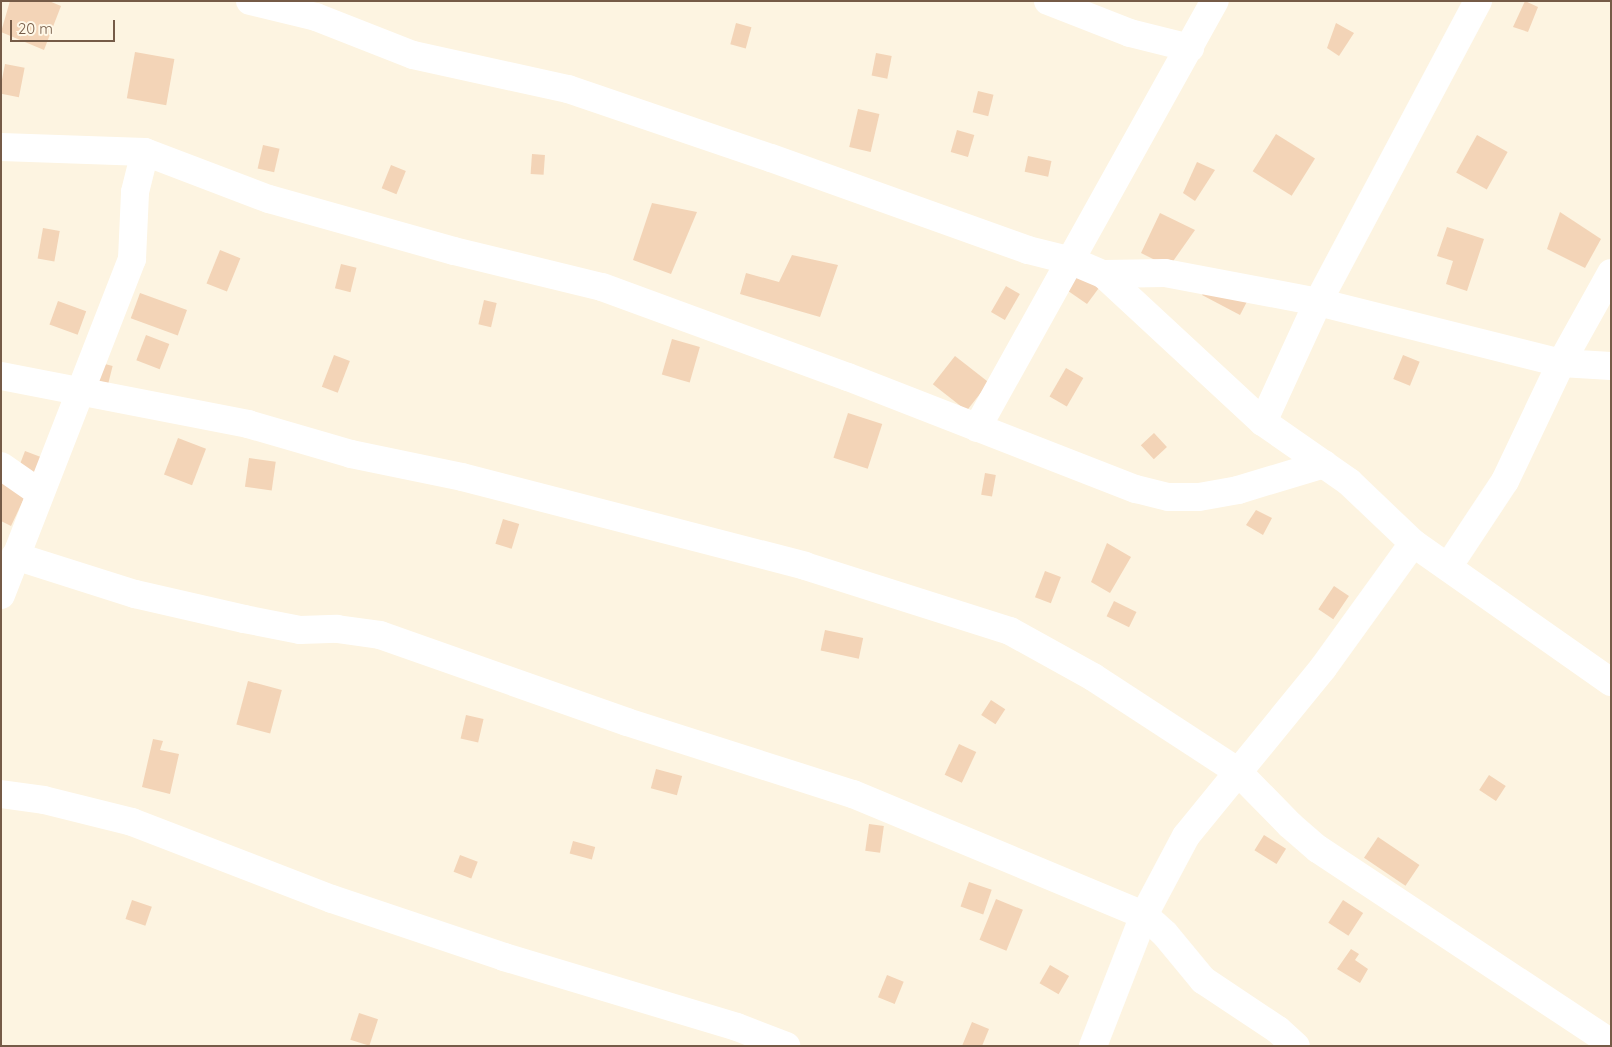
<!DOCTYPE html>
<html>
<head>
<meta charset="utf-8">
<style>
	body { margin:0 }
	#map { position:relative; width:1612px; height:1047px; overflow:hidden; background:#fdf4e1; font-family:Quicksand,sans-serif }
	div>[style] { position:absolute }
	.building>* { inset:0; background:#f3d4b7; transform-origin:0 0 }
	.minor>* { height:28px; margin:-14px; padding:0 14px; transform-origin:14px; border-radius:14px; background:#fff }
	span { translate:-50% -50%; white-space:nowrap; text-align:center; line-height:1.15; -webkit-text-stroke:5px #fff8e8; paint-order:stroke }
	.frame { position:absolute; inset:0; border:2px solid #755b47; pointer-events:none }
	.scale { position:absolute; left:10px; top:20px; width:105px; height:22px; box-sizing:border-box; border:2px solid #755b47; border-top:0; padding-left:6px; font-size:15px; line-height:18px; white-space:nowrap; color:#755b47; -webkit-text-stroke:4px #fff8e8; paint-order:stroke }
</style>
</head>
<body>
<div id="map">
	<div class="building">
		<i style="clip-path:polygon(10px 1px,49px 1px,61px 6px,44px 50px,1px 32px)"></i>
		<i style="clip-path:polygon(1525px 1px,1538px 7px,1528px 32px,1513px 27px)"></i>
		<i style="left:736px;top:23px;width:16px;height:22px;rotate:15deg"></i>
		<i style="clip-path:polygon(1336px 23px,1354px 33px,1339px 56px,1327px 48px)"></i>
		<i style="left:135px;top:52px;width:40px;height:47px;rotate:10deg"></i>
		<i style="left:876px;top:53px;width:16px;height:23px;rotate:11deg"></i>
		<i style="left:5px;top:64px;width:20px;height:30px;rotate:11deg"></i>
		<i style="left:978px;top:91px;width:16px;height:22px;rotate:14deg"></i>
		<i style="left:858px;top:109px;width:22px;height:39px;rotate:13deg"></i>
		<i style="left:957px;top:130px;width:18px;height:23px;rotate:16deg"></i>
		<i style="left:1276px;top:134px;width:46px;height:44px;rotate:32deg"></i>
		<i style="left:1477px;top:135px;width:35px;height:43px;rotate:29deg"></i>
		<i style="left:263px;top:145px;width:17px;height:24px;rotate:13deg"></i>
		<i style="left:532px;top:154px;width:13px;height:20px;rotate:4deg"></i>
		<i style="left:1028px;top:156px;width:24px;height:16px;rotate:12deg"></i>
		<i style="clip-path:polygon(1197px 162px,1215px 170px,1195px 201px,1183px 193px)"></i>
		<i style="left:391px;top:165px;width:16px;height:25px;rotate:22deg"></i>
		<i style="clip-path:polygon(652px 203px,697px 212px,671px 274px,633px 260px)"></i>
		<i style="clip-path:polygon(1560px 212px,1601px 239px,1585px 268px,1547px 249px)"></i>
		<i style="clip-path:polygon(1160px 213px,1195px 230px,1169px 267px,1141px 253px)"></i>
		<i style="clip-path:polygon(1447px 227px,1484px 239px,1467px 291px,1446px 284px,1453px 261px,1437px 256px)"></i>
		<i style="left:43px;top:228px;width:17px;height:31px;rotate:10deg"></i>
		<i style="left:220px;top:250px;width:22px;height:36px;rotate:22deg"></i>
		<i style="clip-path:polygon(792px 255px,838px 265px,820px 317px,740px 294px,746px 273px,779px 282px)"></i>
		<i style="clip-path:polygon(1072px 261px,1107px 277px,1087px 304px,1058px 284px)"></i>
		<i style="left:341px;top:264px;width:16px;height:25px;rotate:14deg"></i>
		<i style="clip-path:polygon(1212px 282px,1253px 290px,1240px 315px,1202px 295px)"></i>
		<i style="left:1006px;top:286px;width:16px;height:30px;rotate:30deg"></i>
		<i style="left:140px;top:293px;width:50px;height:27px;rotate:20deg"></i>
		<i style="left:484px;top:300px;width:13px;height:25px;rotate:13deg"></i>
		<i style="left:58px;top:301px;width:30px;height:25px;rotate:20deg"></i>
		<i style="left:146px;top:335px;width:25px;height:27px;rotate:21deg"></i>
		<i style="left:672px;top:339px;width:29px;height:37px;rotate:16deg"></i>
		<i style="left:334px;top:355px;width:17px;height:34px;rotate:21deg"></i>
		<i style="left:1403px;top:355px;width:18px;height:26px;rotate:22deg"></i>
		<i style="left:955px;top:356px;width:43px;height:36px;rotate:38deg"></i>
		<i style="left:101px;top:363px;width:12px;height:18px;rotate:14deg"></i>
		<i style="left:1066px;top:368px;width:20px;height:33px;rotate:30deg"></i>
		<i style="left:848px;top:413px;width:36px;height:47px;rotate:18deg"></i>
		<i style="left:1154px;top:433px;width:19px;height:18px;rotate:47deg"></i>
		<i style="left:178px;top:438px;width:30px;height:39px;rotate:21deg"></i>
		<i style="left:25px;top:451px;width:19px;height:23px;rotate:21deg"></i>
		<i style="left:249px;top:458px;width:27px;height:29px;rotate:8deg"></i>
		<i style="left:985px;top:473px;width:11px;height:22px;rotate:10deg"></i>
		<i style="clip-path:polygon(1px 477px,28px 490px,11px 526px,1px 521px)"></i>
		<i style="clip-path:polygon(1256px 510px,1272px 518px,1263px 535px,1246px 525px)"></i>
		<i style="left:503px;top:519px;width:17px;height:26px;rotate:17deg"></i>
		<i style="clip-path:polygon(1107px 543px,1131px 557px,1110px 593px,1091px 582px)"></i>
		<i style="left:1045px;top:571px;width:17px;height:28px;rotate:21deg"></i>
		<i style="left:1334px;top:586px;width:18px;height:28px;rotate:34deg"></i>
		<i style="left:1114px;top:601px;width:25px;height:17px;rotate:26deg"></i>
		<i style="left:825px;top:630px;width:39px;height:21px;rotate:12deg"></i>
		<i style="left:248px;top:681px;width:35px;height:45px;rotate:15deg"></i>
		<i style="left:991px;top:700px;width:17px;height:18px;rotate:33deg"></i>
		<i style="left:466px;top:715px;width:18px;height:24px;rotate:13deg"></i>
		<i style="clip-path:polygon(153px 739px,163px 741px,160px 750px,179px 754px,170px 794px,142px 787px)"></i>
		<i style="left:959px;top:744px;width:19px;height:34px;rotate:25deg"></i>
		<i style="left:656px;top:769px;width:27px;height:20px;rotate:15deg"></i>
		<i style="left:1489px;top:775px;width:20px;height:18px;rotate:33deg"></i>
		<i style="left:869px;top:824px;width:15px;height:27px;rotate:8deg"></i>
		<i style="left:1264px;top:835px;width:26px;height:18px;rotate:32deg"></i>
		<i style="left:1378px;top:837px;width:50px;height:25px;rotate:34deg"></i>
		<i style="left:573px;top:841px;width:23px;height:13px;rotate:15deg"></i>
		<i style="left:460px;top:855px;width:19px;height:18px;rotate:21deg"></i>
		<i style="left:969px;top:882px;width:24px;height:26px;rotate:19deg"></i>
		<i style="left:996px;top:899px;width:29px;height:44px;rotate:22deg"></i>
		<i style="left:132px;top:900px;width:21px;height:20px;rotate:19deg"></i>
		<i style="left:1343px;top:900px;width:24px;height:27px;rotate:33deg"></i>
		<i style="clip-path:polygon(1351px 949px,1359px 954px,1355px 960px,1368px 969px,1360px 983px,1337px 969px)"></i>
		<i style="left:1050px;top:965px;width:22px;height:21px;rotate:30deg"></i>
		<i style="left:887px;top:975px;width:18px;height:24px;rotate:22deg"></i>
		<i style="left:359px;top:1013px;width:20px;height:28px;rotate:18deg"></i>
		<i style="clip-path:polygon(972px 1022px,989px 1029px,982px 1046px,962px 1046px)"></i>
	</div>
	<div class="minor">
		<i style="left:250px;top:1px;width:68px;rotate:13.6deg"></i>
		<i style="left:316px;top:17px;width:104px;rotate:21.4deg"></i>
		<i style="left:413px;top:55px;width:159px;rotate:12.4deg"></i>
		<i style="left:568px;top:89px;width:214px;rotate:18.8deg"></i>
		<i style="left:771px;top:158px;width:273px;rotate:19.7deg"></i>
		<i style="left:1028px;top:250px;width:45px;rotate:14deg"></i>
		<i style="left:1072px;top:261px;width:34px;rotate:23deg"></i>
		<i style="left:1103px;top:274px;width:218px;rotate:42.8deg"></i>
		<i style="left:1263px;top:422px;width:105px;rotate:34.9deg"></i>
		<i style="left:1349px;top:482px;width:88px;rotate:43.6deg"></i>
		<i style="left:1413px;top:543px;width:242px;rotate:35.1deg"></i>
		<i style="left:1048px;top:1px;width:88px;rotate:21.3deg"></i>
		<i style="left:1130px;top:33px;width:62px;rotate:14deg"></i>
		<i style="left:1px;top:147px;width:144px;rotate:2deg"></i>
		<i style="left:145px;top:152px;width:133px;rotate:20.8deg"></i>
		<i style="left:269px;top:199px;width:192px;rotate:15.7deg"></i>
		<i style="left:454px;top:251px;width:152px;rotate:13.7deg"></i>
		<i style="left:602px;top:287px;width:262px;rotate:20.1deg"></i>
		<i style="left:848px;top:377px;width:309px;rotate:21.3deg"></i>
		<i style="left:1136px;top:489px;width:33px;rotate:14deg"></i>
		<i style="left:1168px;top:497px;width:31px"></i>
		<i style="left:1199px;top:497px;width:40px;rotate:-10deg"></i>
		<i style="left:1238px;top:490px;width:90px;rotate:-16.8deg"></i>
		<i style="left:1103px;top:274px;width:62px;rotate:-0.9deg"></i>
		<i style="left:1165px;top:273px;width:156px;rotate:10.7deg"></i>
		<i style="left:1318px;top:302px;width:251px;rotate:14.1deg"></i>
		<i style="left:1561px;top:363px;width:50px;rotate:3.4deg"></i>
		<i style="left:1px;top:376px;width:252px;rotate:11deg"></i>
		<i style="left:248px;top:424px;width:107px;rotate:16.2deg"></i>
		<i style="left:351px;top:454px;width:113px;rotate:11.7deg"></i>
		<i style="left:462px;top:477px;width:354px;rotate:14.5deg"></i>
		<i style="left:805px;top:566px;width:215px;rotate:17.6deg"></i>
		<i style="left:1010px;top:631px;width:95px;rotate:29deg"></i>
		<i style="left:1093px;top:677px;width:172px;rotate:33.1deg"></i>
		<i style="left:1237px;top:771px;width:76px;rotate:45.5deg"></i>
		<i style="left:1290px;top:825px;width:37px;rotate:41deg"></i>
		<i style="left:1318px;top:849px;width:351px;rotate:33.5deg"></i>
		<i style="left:1263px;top:422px;width:132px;rotate:-65.4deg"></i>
		<i style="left:1318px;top:302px;width:341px;rotate:-62deg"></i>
		<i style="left:977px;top:428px;width:489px;rotate:-60.9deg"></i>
		<i style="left:1px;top:466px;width:47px;rotate:34.7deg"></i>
		<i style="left:15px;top:556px;width:126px;rotate:17.6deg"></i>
		<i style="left:135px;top:594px;width:112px;rotate:12.9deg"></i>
		<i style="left:244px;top:619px;width:57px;rotate:11.1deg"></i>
		<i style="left:300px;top:630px;width:37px;rotate:-2deg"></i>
		<i style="left:337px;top:629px;width:43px;rotate:7.9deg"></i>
		<i style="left:380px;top:635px;width:262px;rotate:19.4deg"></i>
		<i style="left:627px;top:722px;width:237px;rotate:17.7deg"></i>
		<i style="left:853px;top:794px;width:315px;rotate:22.6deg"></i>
		<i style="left:1144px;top:915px;width:28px;rotate:42deg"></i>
		<i style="left:1165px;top:934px;width:60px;rotate:50.4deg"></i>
		<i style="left:1203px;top:980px;width:90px;rotate:33.7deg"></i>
		<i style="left:1278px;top:1030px;width:24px;rotate:42deg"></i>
		<i style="left:1448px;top:567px;width:103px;rotate:-56.5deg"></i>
		<i style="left:1505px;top:481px;width:131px;rotate:-64.6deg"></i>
		<i style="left:1561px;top:363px;width:103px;rotate:-60.9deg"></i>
		<i style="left:1px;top:595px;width:361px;rotate:-68.7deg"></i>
		<i style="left:132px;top:259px;width:67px;rotate:-87.4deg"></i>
		<i style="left:135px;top:192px;width:41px;rotate:-76deg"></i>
		<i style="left:1px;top:794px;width:43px;rotate:7.9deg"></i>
		<i style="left:44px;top:800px;width:91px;rotate:14deg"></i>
		<i style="left:132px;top:822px;width:214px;rotate:21.1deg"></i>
		<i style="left:332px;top:899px;width:182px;rotate:18.6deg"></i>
		<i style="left:504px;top:957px;width:243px;rotate:16.7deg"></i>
		<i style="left:737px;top:1027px;width:53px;rotate:21.2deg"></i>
		<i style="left:1093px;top:1046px;width:141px;rotate:-68.7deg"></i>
		<i style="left:1144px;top:915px;width:89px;rotate:-62deg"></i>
		<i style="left:1186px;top:836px;width:217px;rotate:-50.8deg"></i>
		<i style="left:1323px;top:668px;width:154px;rotate:-54.2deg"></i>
	</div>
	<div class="frame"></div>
	<div class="scale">20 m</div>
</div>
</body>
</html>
